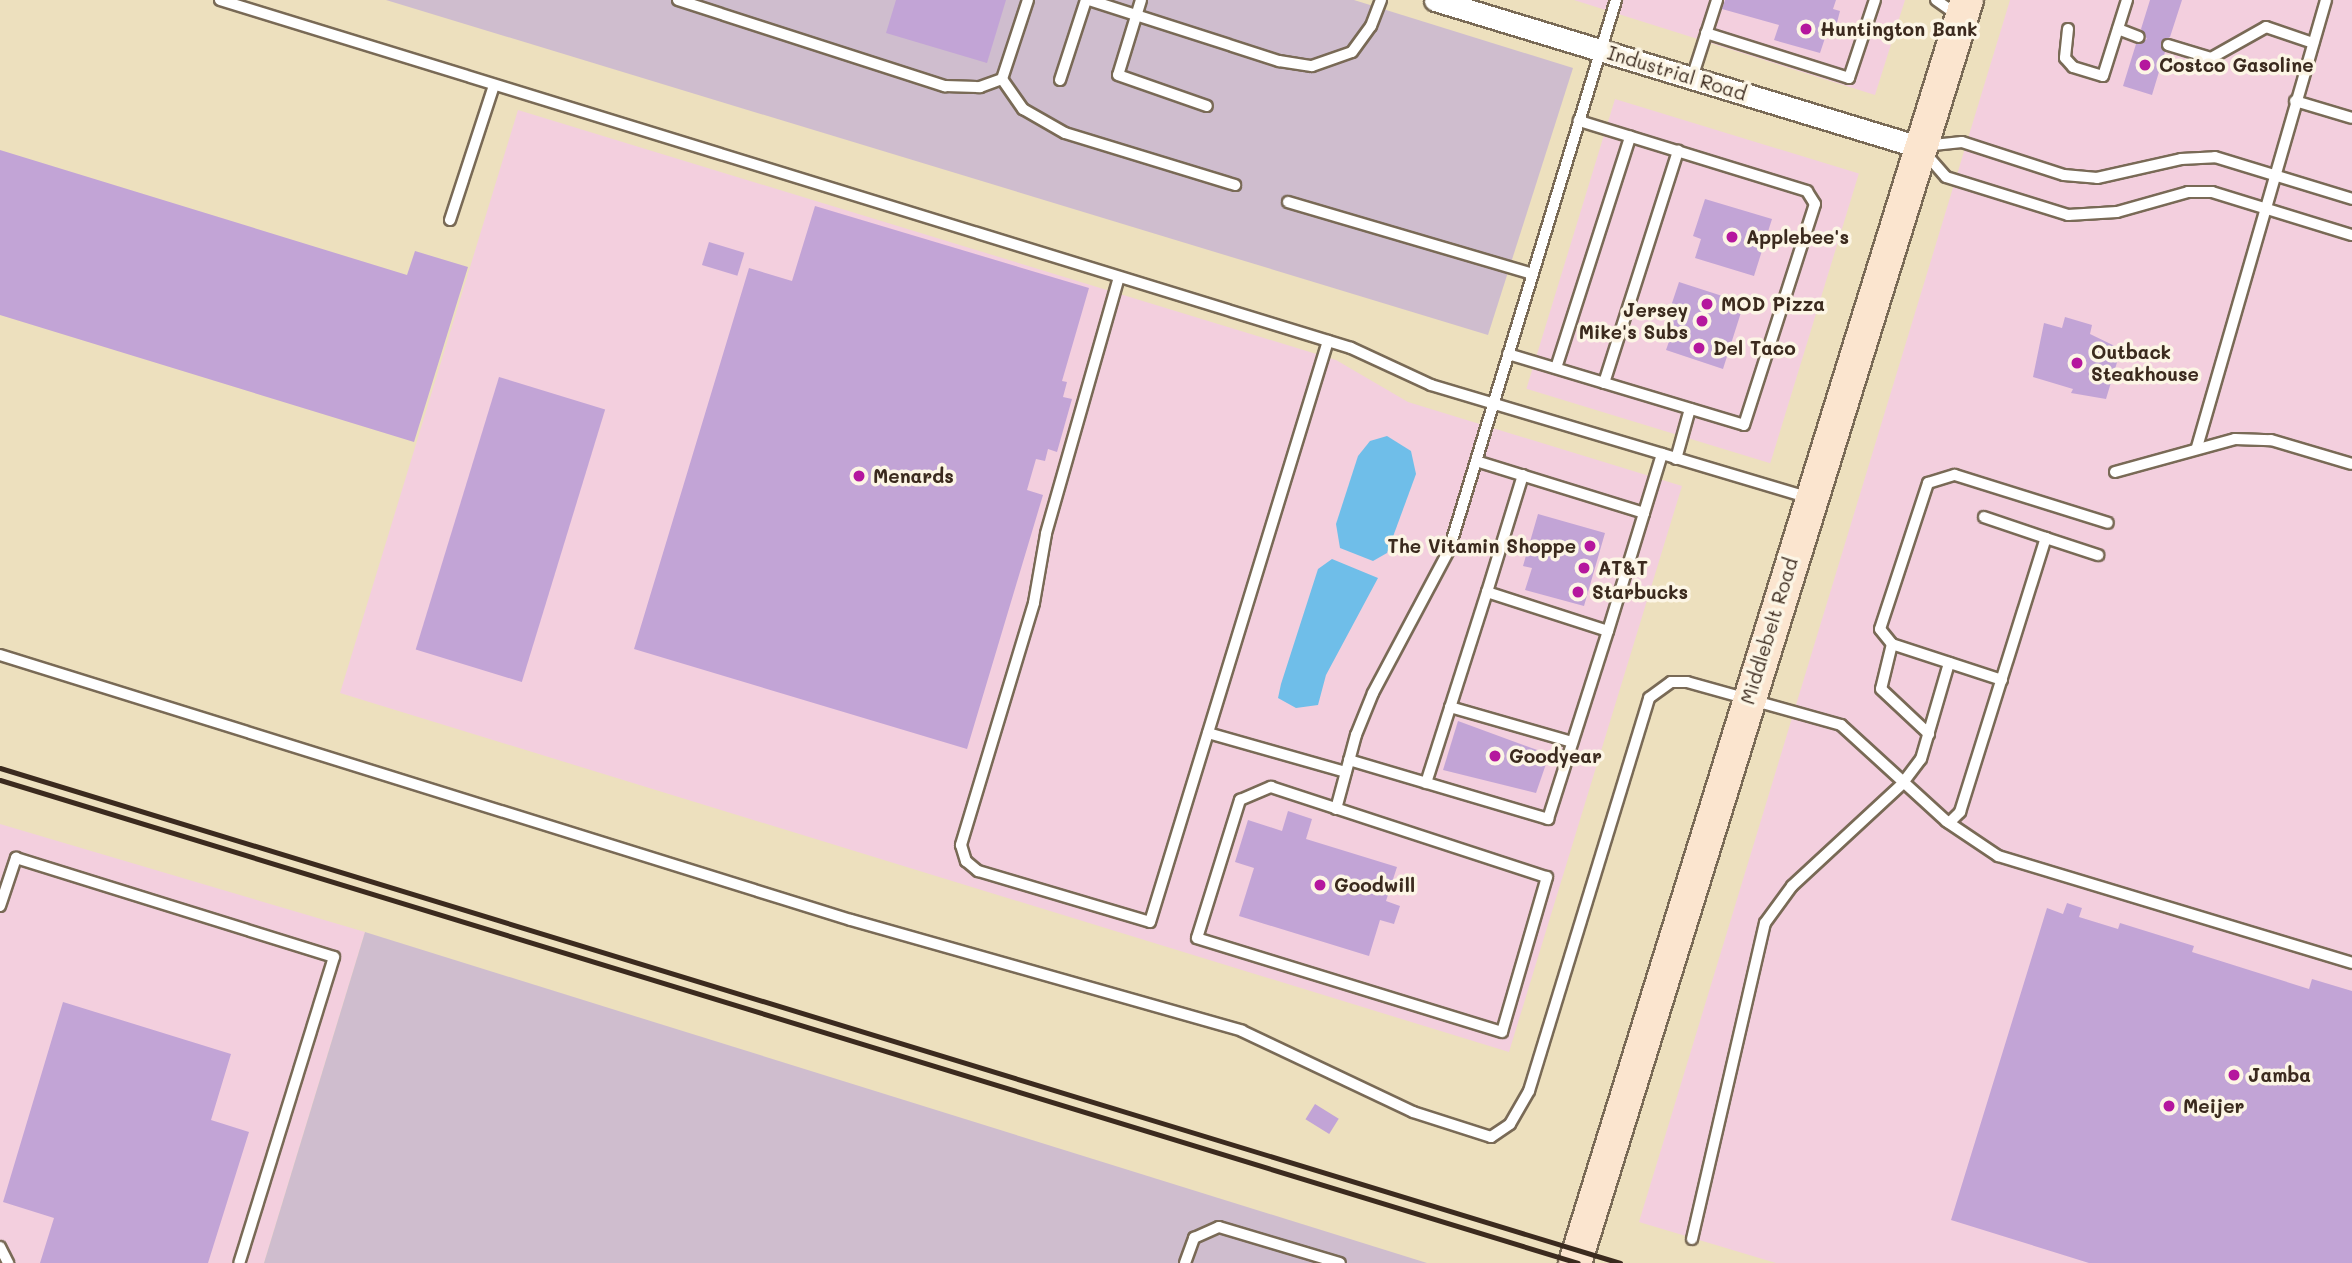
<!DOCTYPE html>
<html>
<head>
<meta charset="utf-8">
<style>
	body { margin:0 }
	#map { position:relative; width:2352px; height:1263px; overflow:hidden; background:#ede0be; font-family:Mali,sans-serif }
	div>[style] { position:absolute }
	.built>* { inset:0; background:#f3cfde; transform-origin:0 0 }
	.industrial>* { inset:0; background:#cfbdce }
	.water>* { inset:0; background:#6fbee9 }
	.building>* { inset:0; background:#c2a4d6; transform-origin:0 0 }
	.roads { filter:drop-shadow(2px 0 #796a56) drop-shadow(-2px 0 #796a56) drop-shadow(0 2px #796a56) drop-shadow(0 -2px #796a56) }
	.lane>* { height:10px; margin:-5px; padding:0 5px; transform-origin:5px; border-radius:5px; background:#fff }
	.street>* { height:21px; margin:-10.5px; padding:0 10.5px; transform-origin:10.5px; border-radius:10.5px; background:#fff }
	.secondary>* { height:32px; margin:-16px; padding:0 16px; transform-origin:16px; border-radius:16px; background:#fbe5cf }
	.rail>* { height:5px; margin:-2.5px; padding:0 2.5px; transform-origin:2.5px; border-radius:2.5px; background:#3b2a1e }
	.dots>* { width:19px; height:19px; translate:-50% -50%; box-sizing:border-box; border:4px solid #fcf5e5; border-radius:50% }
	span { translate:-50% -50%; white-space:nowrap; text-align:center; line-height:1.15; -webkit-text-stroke:7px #fcf5e5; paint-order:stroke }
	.poi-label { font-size:19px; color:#3b2a1e; font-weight:700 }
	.left { translate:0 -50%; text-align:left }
	.right { translate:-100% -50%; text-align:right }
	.street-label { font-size:19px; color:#3b2a1e }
</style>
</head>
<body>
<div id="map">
	<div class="built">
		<i style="clip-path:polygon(1574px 0,1905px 0,1875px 95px)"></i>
		<i style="clip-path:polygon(2010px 0,2352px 0,2352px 1263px,1776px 1263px,1639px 1222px)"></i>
		<i style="left:1615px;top:99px;width:255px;height:303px;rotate:17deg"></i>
		<i style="clip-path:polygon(518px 110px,1336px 360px,1408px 402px,1682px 486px,1509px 1052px,340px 693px)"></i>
		<i style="clip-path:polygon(0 824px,365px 932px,264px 1263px,0 1263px)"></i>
	</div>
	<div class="industrial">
		<i style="clip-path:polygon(386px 0,1354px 0,1573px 68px,1488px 335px)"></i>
		<i style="clip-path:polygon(365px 932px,1427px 1263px,264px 1263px)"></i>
	</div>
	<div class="water">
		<i style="clip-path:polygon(1387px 436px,1411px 451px,1416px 474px,1387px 553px,1373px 561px,1340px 548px,1336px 524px,1358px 456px,1370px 441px)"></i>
		<i style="clip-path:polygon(1332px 559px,1378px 578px,1326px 675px,1318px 705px,1296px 708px,1278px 698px,1281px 684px,1318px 569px)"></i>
	</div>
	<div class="building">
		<i style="clip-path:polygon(896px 0,1006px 0,987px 63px,886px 33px)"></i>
		<i style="clip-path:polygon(1725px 0,1836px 0,1833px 9px,1840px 11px,1834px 34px,1827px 32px,1820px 53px,1774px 40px,1779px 25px,1722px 9px)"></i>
		<i style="clip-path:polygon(2150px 0,2182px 0,2170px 37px,2161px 42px,2165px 52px,2152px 95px,2123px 86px,2136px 44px,2147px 39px,2141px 29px)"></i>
		<i style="clip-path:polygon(0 150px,407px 275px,415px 251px,468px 267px,414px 442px,0 315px)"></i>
		<i style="clip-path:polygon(1705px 199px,1772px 219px,1754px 276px,1695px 258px,1701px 239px,1693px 236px)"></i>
		<i style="clip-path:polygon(815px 206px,1089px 288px,1062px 381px,1067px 382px,1063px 397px,1072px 399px,1057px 452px,1048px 449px,1045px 461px,1036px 459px,1027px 490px,1043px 495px,967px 749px,634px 649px,749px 268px,792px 281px)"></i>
		<i style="left:709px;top:242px;width:37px;height:24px;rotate:17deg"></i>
		<i style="clip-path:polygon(1679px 282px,1744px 303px,1723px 369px,1666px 350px,1674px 327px,1665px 324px)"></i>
		<i style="clip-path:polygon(2065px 317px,2092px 325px,2090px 334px,2121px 349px,2106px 399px,2071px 393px,2073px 389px,2033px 377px,2044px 323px,2062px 328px)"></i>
		<i style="left:499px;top:377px;width:111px;height:285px;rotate:17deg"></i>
		<i style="clip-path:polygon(1538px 514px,1605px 533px,1584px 606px,1525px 590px,1532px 568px,1523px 566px)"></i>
		<i style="clip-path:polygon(1458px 721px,1540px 751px,1547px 761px,1536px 793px,1443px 770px)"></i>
		<i style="clip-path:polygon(1288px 811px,1312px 819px,1306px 839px,1397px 867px,1386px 901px,1400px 906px,1394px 924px,1380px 920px,1369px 956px,1239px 916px,1254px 868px,1235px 862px,1248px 820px,1282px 831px)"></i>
		<i style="clip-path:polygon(2067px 903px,2082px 908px,2079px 917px,2118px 929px,2120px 923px,2194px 946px,2192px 952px,2309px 989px,2312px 979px,2352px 991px,2352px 1263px,2089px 1263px,1951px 1220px,2047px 908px,2063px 914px)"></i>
		<i style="clip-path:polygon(63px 1002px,231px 1054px,211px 1120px,249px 1132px,208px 1263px,40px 1263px,54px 1218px,3px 1202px)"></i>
		<i style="left:1315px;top:1104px;width:28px;height:18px;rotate:32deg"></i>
	</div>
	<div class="roads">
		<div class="lane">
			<i style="left:220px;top:0;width:1183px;rotate:17.1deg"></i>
			<i style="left:1351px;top:348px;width:88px;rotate:24.8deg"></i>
			<i style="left:1431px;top:385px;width:395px;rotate:16.6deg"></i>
			<i style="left:678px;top:0;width:281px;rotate:17.9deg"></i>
			<i style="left:945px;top:86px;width:35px;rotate:2deg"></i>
			<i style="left:980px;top:87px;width:23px;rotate:-20deg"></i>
			<i style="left:1002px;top:79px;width:83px;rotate:-71.8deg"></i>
			<i style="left:1089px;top:0;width:200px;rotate:17.8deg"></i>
			<i style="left:1279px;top:61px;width:33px;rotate:9deg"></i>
			<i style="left:1312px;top:66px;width:42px;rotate:-19.3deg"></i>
			<i style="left:1352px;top:52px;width:32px;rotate:-54deg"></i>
			<i style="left:1371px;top:26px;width:28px;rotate:-69deg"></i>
			<i style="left:1141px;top:0;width:78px;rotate:107deg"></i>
			<i style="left:1118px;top:75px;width:94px;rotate:19.2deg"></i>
			<i style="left:1936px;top:0;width:28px;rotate:35deg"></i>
			<i style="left:2068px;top:29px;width:29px;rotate:96deg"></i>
			<i style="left:2065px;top:58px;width:12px;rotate:48deg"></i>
			<i style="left:2073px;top:67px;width:31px;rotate:17deg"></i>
			<i style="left:2103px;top:76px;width:80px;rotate:-72.5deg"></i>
			<i style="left:2118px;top:29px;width:22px;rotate:21deg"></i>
			<i style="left:1706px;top:33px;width:150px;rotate:17.5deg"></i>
			<i style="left:1849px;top:78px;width:82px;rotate:-71.6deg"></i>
			<i style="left:2168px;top:45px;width:45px;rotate:16.8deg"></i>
			<i style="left:2211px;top:58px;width:63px;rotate:-29.4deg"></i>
			<i style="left:2266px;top:27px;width:50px;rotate:18.8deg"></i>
			<i style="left:1692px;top:78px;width:82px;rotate:-72.2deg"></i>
			<i style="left:1002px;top:79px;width:37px;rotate:55deg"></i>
			<i style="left:1023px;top:109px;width:48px;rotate:29.7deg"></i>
			<i style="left:1065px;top:133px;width:178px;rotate:17deg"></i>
			<i style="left:1060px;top:80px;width:84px;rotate:-72deg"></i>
			<i style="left:2295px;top:101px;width:59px;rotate:16.6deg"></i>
			<i style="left:1924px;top:146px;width:38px;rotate:-6deg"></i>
			<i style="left:1962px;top:142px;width:107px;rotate:17.9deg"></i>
			<i style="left:2064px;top:175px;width:33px;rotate:5deg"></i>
			<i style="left:2097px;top:178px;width:86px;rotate:-12.7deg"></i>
			<i style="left:2181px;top:159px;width:34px;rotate:-3deg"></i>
			<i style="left:2215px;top:157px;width:143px;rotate:17deg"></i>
			<i style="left:1926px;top:154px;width:30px;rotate:49deg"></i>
			<i style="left:1946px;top:177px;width:128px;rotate:17.3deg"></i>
			<i style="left:2068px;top:215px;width:49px;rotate:-3.5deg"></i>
			<i style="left:2117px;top:212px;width:74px;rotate:-15.7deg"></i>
			<i style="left:2188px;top:192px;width:24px"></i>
			<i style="left:2212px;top:192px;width:146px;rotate:17.1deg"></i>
			<i style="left:1288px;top:202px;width:255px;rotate:16.4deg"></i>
			<i style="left:450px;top:220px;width:142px;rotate:-71.9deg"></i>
			<i style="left:1119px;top:277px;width:267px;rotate:105.9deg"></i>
			<i style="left:1046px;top:534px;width:70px;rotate:99.9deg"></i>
			<i style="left:1034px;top:603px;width:253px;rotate:106.8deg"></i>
			<i style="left:961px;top:845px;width:17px;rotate:73deg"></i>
			<i style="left:966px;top:861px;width:16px;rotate:40deg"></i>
			<i style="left:978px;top:871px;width:179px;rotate:16.5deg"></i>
			<i style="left:1150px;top:922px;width:608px;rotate:-72.97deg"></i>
			<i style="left:1508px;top:354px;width:246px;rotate:16.7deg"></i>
			<i style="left:1744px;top:425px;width:232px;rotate:-72.2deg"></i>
			<i style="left:1815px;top:204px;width:15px;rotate:-122deg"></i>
			<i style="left:1807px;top:191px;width:239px;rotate:-162.9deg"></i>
			<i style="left:1556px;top:368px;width:243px;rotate:-72.2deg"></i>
			<i style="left:1604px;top:383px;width:244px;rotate:-72.3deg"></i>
			<i style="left:2197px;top:447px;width:465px;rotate:-73.9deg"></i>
			<i style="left:1676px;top:459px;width:52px;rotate:-74.4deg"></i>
			<i style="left:1476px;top:461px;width:176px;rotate:17.2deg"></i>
			<i style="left:1644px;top:513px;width:62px;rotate:-73deg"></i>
			<i style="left:2115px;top:472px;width:124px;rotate:-15.4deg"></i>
			<i style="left:2235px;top:439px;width:36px;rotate:2deg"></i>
			<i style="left:2271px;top:440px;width:84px;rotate:16.5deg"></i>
			<i style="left:1523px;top:475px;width:122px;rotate:107.1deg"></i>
			<i style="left:1487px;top:592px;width:127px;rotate:17.9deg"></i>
			<i style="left:1608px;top:631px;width:123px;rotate:-73deg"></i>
			<i style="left:1984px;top:517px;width:65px;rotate:18.7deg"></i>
			<i style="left:1892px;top:644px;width:46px;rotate:103.7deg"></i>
			<i style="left:1881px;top:689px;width:66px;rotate:43.2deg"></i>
			<i style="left:0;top:655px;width:891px;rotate:17.3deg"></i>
			<i style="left:851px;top:920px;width:406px;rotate:15.8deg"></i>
			<i style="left:1242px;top:1031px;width:189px;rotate:25.3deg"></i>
			<i style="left:1413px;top:1112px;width:82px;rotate:17.8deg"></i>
			<i style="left:1491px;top:1137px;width:23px;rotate:-34deg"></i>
			<i style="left:1510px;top:1124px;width:38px;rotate:-60deg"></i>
			<i style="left:1529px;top:1091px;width:411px;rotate:-73deg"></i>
			<i style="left:1649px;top:698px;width:27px;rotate:-36deg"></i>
			<i style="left:1671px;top:682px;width:16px"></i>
			<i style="left:1687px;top:682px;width:160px;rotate:15.6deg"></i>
			<i style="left:1841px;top:725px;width:142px;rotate:42.4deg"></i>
			<i style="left:1946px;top:821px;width:63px;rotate:33.9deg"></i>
			<i style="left:1998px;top:856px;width:370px;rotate:16.8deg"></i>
			<i style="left:2002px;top:680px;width:116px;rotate:-161.9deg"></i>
			<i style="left:1892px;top:644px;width:19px;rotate:-129deg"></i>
			<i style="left:1880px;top:629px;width:154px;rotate:-71.8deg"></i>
			<i style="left:1928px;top:483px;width:28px;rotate:-17deg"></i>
			<i style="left:1955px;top:475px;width:160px;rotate:17.4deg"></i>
			<i style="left:1450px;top:707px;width:127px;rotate:16deg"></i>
			<i style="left:1208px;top:733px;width:143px;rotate:15.8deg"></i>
			<i style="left:1349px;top:760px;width:208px;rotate:16.5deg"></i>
			<i style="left:1548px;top:819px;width:197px;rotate:-72.3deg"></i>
			<i style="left:1426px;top:783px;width:201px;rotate:-72.3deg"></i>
			<i style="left:1271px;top:787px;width:290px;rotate:18.1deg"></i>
			<i style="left:1547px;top:877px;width:161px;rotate:106.2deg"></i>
			<i style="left:1502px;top:1032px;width:319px;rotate:-162.9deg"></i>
			<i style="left:1197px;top:938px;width:145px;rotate:-72.7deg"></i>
			<i style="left:1240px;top:800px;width:34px;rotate:-23deg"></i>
			<i style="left:1336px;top:809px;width:77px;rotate:-74.9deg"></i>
			<i style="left:1356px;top:735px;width:45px;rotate:-68deg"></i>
			<i style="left:1373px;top:693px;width:162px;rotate:-62deg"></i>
			<i style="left:1449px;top:550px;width:575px;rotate:-73.11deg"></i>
			<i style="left:1949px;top:823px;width:16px;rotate:-45deg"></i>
			<i style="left:1960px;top:812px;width:287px;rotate:-72.6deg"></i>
			<i style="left:2046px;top:538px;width:55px;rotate:18.1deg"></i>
			<i style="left:0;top:906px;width:51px;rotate:-71.6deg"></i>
			<i style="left:16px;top:858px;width:333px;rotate:17.3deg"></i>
			<i style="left:334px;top:957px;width:320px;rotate:107.2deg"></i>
			<i style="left:1692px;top:1239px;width:324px;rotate:-77deg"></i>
			<i style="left:1765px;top:923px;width:46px;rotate:-53.9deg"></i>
			<i style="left:1792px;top:886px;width:150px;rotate:-42.8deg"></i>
			<i style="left:1902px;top:784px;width:31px;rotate:-53deg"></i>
			<i style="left:1921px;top:759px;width:100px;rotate:-73.7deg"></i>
			<i style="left:0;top:1247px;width:18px;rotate:63deg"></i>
			<i style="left:1185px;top:1263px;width:27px;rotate:-70deg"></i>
			<i style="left:1194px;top:1238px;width:27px;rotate:-24deg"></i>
			<i style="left:1219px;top:1227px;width:126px;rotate:16.6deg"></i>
		</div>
		<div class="street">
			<i style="left:1435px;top:0;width:506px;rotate:16.89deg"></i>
		</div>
		<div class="secondary">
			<i style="left:1575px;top:1263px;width:1322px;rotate:-72.76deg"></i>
		</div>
	</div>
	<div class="rail">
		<i style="left:0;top:768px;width:1694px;rotate:16.99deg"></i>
		<i style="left:0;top:780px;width:1650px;rotate:17.02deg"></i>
	</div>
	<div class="dots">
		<i style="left:1806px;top:29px;background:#b5179e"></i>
		<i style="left:2145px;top:65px;background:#b5179e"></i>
		<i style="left:1732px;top:237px;background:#b5179e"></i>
		<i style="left:1707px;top:304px;background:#b5179e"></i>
		<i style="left:1702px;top:321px;background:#b5179e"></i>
		<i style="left:1699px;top:348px;background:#b5179e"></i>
		<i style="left:2077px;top:363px;background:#b5179e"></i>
		<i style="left:859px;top:476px;background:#b5179e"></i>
		<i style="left:1590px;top:546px;background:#b5179e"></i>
		<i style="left:1584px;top:568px;background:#b5179e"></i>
		<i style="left:1578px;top:592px;background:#b5179e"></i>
		<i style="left:1495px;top:756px;background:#b5179e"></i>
		<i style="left:1320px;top:885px;background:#b5179e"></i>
		<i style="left:2234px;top:1075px;background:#b5179e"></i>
		<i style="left:2169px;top:1106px;background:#b5179e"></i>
	</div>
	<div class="poi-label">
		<span class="left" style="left:1820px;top:29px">Huntington Bank</span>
		<span class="left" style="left:2159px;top:65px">Costco Gasoline</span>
		<span class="left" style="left:1746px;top:237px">Applebee's</span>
		<span class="left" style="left:1721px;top:304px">MOD Pizza</span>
		<span class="right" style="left:1688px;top:321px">Jersey<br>Mike's Subs</span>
		<span class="left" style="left:1713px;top:348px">Del Taco</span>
		<span class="left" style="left:2091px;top:363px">Outback<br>Steakhouse</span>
		<span class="left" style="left:873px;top:476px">Menards</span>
		<span class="right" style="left:1576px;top:546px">The Vitamin Shoppe</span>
		<span class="left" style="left:1598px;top:568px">AT&amp;T</span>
		<span class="left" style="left:1592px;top:592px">Starbucks</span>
		<span class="left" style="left:1509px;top:756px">Goodyear</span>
		<span class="left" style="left:1334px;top:885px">Goodwill</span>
		<span class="left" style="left:2248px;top:1075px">Jamba</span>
		<span class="left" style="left:2183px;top:1106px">Meijer</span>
	</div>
	<div class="street-label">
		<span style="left:1677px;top:73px;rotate:17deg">Industrial Road</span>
		<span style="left:1769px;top:631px;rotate:-73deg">Middlebelt Road</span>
	</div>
</div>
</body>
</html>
